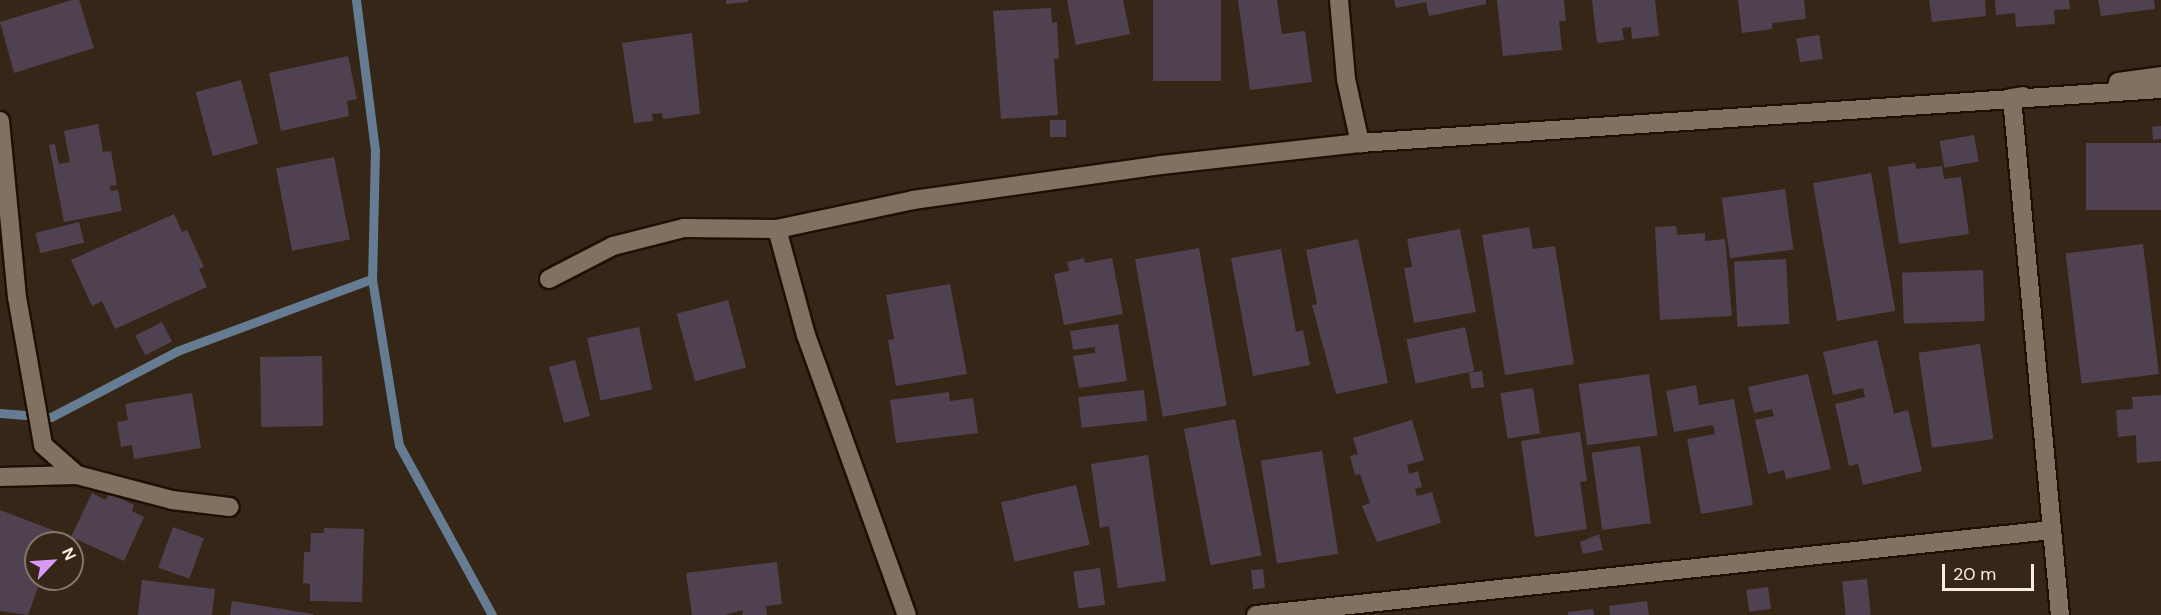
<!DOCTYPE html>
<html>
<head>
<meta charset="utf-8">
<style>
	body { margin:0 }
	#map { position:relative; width:2161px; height:615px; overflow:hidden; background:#362618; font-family:"DM Sans",sans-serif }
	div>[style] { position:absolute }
	.stream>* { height:9px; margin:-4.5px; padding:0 4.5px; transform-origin:4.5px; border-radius:4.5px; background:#667c92 }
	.building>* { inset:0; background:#504151; transform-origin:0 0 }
	.roads { filter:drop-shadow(2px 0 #1d0f03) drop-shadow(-2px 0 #1d0f03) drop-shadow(0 2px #1d0f03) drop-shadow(0 -2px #1d0f03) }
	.minor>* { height:18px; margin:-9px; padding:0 9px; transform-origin:9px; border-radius:9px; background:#827060 }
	span { translate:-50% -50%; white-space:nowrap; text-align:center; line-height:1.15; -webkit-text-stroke:6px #362618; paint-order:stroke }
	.north { position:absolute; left:24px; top:531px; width:60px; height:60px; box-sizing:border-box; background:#362618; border:2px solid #84766a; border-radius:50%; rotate:65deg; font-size:16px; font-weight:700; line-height:24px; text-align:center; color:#f9eee5 }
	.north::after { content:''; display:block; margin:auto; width:21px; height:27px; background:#d99af7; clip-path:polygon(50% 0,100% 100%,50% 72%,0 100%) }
	.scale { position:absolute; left:1942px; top:564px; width:92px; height:27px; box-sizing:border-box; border:3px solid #f9eee5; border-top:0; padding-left:8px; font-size:18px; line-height:21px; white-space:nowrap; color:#f9eee5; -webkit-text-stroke:4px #362618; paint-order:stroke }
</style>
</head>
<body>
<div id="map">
	<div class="stream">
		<i style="left:356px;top:0;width:151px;rotate:82.8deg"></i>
		<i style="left:375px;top:150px;width:129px;rotate:91.3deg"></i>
		<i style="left:372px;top:279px;width:168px;rotate:80.8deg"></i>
		<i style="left:399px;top:445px;width:194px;rotate:61.3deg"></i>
		<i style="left:0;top:413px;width:51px;rotate:4.5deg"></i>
		<i style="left:51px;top:417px;width:142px;rotate:-27.6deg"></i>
		<i style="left:177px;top:351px;width:208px;rotate:-20.3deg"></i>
	</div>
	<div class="building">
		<i style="clip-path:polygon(72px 0,79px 0,94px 48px,14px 73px,0 22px)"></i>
		<i style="clip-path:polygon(726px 0,748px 0,748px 2px,726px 4px)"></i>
		<i style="clip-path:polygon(1067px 0,1123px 0,1130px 34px,1076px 45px)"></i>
		<i style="left:1153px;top:0;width:68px;height:81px"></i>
		<i style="clip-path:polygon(1238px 0,1277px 0,1282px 34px,1305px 31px,1312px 82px,1250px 90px)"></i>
		<i style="clip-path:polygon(1394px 0,1486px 0,1486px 4px,1429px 16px,1426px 2px,1396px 8px)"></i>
		<i style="clip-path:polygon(1497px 0,1564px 0,1566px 21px,1559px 21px,1562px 50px,1503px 56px)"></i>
		<i style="clip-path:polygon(1592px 0,1655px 0,1659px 36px,1632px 39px,1631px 27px,1622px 28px,1624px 40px,1597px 43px)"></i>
		<i style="clip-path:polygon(1738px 0,1804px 0,1806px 19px,1772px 23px,1772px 29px,1742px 33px)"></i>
		<i style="clip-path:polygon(1929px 0,1985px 0,1986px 16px,1932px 22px)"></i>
		<i style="clip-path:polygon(1995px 0,2069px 0,2070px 9px,2054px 10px,2055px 24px,2016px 27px,2015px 13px,1996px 15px)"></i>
		<i style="clip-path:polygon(2098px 0,2154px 0,2155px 9px,2101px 16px)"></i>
		<i style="clip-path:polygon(1051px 8px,1052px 23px,1057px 22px,1059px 58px,1054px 59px,1058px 115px,1001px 119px,993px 11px)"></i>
		<i style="clip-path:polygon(692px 33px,700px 114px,663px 119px,662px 113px,652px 114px,653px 121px,634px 123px,622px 43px)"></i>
		<i style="left:1819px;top:35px;width:24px;height:23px;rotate:81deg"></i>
		<i style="clip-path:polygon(348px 56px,357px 99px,347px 101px,349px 116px,281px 131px,269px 73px)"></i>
		<i style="left:241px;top:80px;width:66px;height:47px;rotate:75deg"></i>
		<i style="left:1050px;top:120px;width:16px;height:17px"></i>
		<i style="clip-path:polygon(98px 124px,103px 152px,111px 151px,117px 185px,110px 186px,111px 191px,118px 190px,122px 211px,64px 222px,49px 145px,55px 144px,59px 164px,70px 162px,64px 131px)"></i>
		<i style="clip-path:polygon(2161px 126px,2161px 139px,2153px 140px,2152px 127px)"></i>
		<i style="left:1974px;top:135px;width:27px;height:35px;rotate:80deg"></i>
		<i style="left:2161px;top:143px;width:67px;height:75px;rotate:90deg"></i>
		<i style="left:334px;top:157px;width:84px;height:59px;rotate:79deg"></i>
		<i style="clip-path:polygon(1915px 163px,1916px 169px,1942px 166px,1944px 179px,1961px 177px,1969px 234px,1899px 244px,1888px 167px)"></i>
		<i style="left:1871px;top:173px;width:140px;height:59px;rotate:80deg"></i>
		<i style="left:1785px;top:189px;width:61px;height:64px;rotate:82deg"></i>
		<i style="clip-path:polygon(174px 214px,182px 232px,187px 230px,204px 267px,199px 269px,207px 287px,115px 329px,102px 301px,92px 306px,71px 260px)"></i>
		<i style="left:79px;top:222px;width:21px;height:45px;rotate:76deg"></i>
		<i style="clip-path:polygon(1676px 226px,1677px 235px,1705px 233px,1705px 241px,1725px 239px,1732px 316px,1660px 320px,1655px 227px)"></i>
		<i style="clip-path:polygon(1529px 227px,1533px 249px,1555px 246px,1574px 364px,1505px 375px,1482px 235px)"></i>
		<i style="clip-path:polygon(1460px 229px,1476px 312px,1414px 323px,1404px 268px,1412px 267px,1407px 239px)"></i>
		<i style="clip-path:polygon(1358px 239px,1388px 383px,1336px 394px,1312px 305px,1317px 304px,1306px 250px)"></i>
		<i style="left:2143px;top:244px;width:131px;height:78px;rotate:83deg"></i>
		<i style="left:1199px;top:248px;width:160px;height:65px;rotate:80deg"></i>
		<i style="clip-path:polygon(1281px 249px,1296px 332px,1303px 330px,1310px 365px,1253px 376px,1231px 258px)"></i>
		<i style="clip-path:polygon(1084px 258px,1085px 263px,1112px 258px,1123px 314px,1064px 325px,1054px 274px,1069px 271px,1067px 262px)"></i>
		<i style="left:1786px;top:259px;width:65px;height:52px;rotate:87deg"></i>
		<i style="left:1983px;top:270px;width:51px;height:81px;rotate:88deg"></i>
		<i style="clip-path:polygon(950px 284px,967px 374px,896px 386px,888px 340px,894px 339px,886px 295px)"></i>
		<i style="left:728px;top:300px;width:70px;height:53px;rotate:75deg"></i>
		<i style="left:162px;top:322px;width:22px;height:30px;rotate:63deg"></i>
		<i style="clip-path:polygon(1118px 324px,1127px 381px,1079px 388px,1073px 356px,1095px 353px,1095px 347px,1073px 350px,1070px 331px)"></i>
		<i style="left:639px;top:327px;width:64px;height:53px;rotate:78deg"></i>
		<i style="left:1465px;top:327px;width:45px;height:60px;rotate:78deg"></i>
		<i style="clip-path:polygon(1877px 340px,1894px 414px,1908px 410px,1922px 471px,1863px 485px,1858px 464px,1849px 466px,1835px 404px,1865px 397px,1863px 388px,1833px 395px,1823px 352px)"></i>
		<i style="left:1980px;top:344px;width:96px;height:62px;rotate:82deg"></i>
		<i style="left:322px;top:356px;width:70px;height:62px;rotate:89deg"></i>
		<i style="left:575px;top:360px;width:58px;height:27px;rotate:75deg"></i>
		<i style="left:1482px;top:371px;width:16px;height:13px;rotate:83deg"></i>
		<i style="left:1649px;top:374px;width:62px;height:71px;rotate:82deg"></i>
		<i style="clip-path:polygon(1808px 374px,1831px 469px,1786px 479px,1784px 470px,1768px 474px,1755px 420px,1774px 416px,1772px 409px,1754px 413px,1748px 387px)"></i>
		<i style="clip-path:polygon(1696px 385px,1699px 405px,1734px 399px,1753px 505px,1701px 514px,1687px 439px,1715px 434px,1713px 425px,1674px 432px,1666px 391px)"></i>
		<i style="left:1533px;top:388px;width:46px;height:33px;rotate:81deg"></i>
		<i style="left:1144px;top:390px;width:31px;height:66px;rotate:84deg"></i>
		<i style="clip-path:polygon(949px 392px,950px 401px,973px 398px,978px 433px,896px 443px,890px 400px)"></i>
		<i style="clip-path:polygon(192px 393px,201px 448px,134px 459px,132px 445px,121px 447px,117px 422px,128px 420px,125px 404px)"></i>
		<i style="clip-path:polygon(2161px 395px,2161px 461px,2137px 463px,2136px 435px,2118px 437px,2116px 410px,2133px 409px,2132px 397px)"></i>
		<i style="left:1235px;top:419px;width:139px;height:52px;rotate:79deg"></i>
		<i style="clip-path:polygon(1412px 420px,1424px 460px,1407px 465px,1409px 474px,1418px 471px,1422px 487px,1415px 489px,1417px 496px,1432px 492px,1441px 523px,1377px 542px,1362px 506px,1370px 503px,1360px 474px,1355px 475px,1350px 456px,1358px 454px,1353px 438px)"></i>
		<i style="clip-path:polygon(1580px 432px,1587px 481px,1580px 482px,1587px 529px,1535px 537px,1521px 441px)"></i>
		<i style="left:1640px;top:446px;width:78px;height:49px;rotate:82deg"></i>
		<i style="left:1322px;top:451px;width:104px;height:62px;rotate:81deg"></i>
		<i style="clip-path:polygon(1148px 455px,1166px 581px,1118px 588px,1109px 526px,1100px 528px,1091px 464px)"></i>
		<i style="left:1076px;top:485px;width:61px;height:77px;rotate:77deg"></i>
		<i style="clip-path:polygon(92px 493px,106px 500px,109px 493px,134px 505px,132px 511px,144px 517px,124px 561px,71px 537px)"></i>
		<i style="clip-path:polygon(0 510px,58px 532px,54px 543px,36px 543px,36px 579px,41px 579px,28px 615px,0 611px)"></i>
		<i style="left:173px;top:527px;width:33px;height:43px;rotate:20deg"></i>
		<i style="clip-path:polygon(324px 528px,364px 529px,362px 602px,310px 601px,310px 584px,303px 583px,304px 552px,310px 552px,311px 533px,324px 533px)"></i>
		<i style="clip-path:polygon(1599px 534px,1603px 550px,1583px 554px,1580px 542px)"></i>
		<i style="clip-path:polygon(777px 562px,782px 604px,766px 606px,767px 615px,743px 615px,742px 610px,725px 615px,692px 615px,686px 573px)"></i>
		<i style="left:1100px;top:568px;width:37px;height:27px;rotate:82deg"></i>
		<i style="left:1263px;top:569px;width:19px;height:12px;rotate:84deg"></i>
		<i style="left:1867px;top:579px;width:36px;height:25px;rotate:84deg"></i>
		<i style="clip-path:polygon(142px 580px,215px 589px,212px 615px,138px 615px)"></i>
		<i style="left:1768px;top:587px;width:22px;height:22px;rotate:82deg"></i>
		<i style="clip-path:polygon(232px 601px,313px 614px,313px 615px,230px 615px)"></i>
		<i style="clip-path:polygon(1647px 601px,1649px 615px,1610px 615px,1609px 606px)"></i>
		<i style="clip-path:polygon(1593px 609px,1594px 615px,1568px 615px,1568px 612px)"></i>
	</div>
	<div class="roads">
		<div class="minor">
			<i style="left:1339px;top:0;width:79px;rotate:84.9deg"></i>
			<i style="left:1346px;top:79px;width:66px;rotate:77.7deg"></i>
			<i style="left:2118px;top:82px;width:43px;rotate:-7.9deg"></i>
			<i style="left:2023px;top:96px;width:11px;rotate:170deg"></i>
			<i style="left:2012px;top:98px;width:519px;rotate:84.7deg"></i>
			<i style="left:0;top:121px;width:177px;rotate:84.5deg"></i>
			<i style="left:17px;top:297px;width:150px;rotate:80deg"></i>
			<i style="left:43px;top:445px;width:45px;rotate:41.4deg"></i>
			<i style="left:777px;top:229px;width:110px;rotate:74.7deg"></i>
			<i style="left:806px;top:335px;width:298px;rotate:70.2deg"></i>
			<i style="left:549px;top:279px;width:72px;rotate:-27.3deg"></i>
			<i style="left:613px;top:246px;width:73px;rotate:-14.2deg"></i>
			<i style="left:684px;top:228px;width:93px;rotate:0.6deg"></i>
			<i style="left:777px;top:229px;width:139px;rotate:-12deg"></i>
			<i style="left:913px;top:200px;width:250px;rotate:-8deg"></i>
			<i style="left:1161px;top:165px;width:200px;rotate:-6.3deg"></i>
			<i style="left:1360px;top:143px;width:803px;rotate:-3.86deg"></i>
			<i style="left:0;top:477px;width:77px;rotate:-1.5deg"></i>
			<i style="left:77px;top:475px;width:98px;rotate:14.7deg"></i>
			<i style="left:172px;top:500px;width:58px;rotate:6.9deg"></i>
			<i style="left:1256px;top:615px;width:800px;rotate:-6.1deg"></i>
		</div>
	</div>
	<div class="north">N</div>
	<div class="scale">20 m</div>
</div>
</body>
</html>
